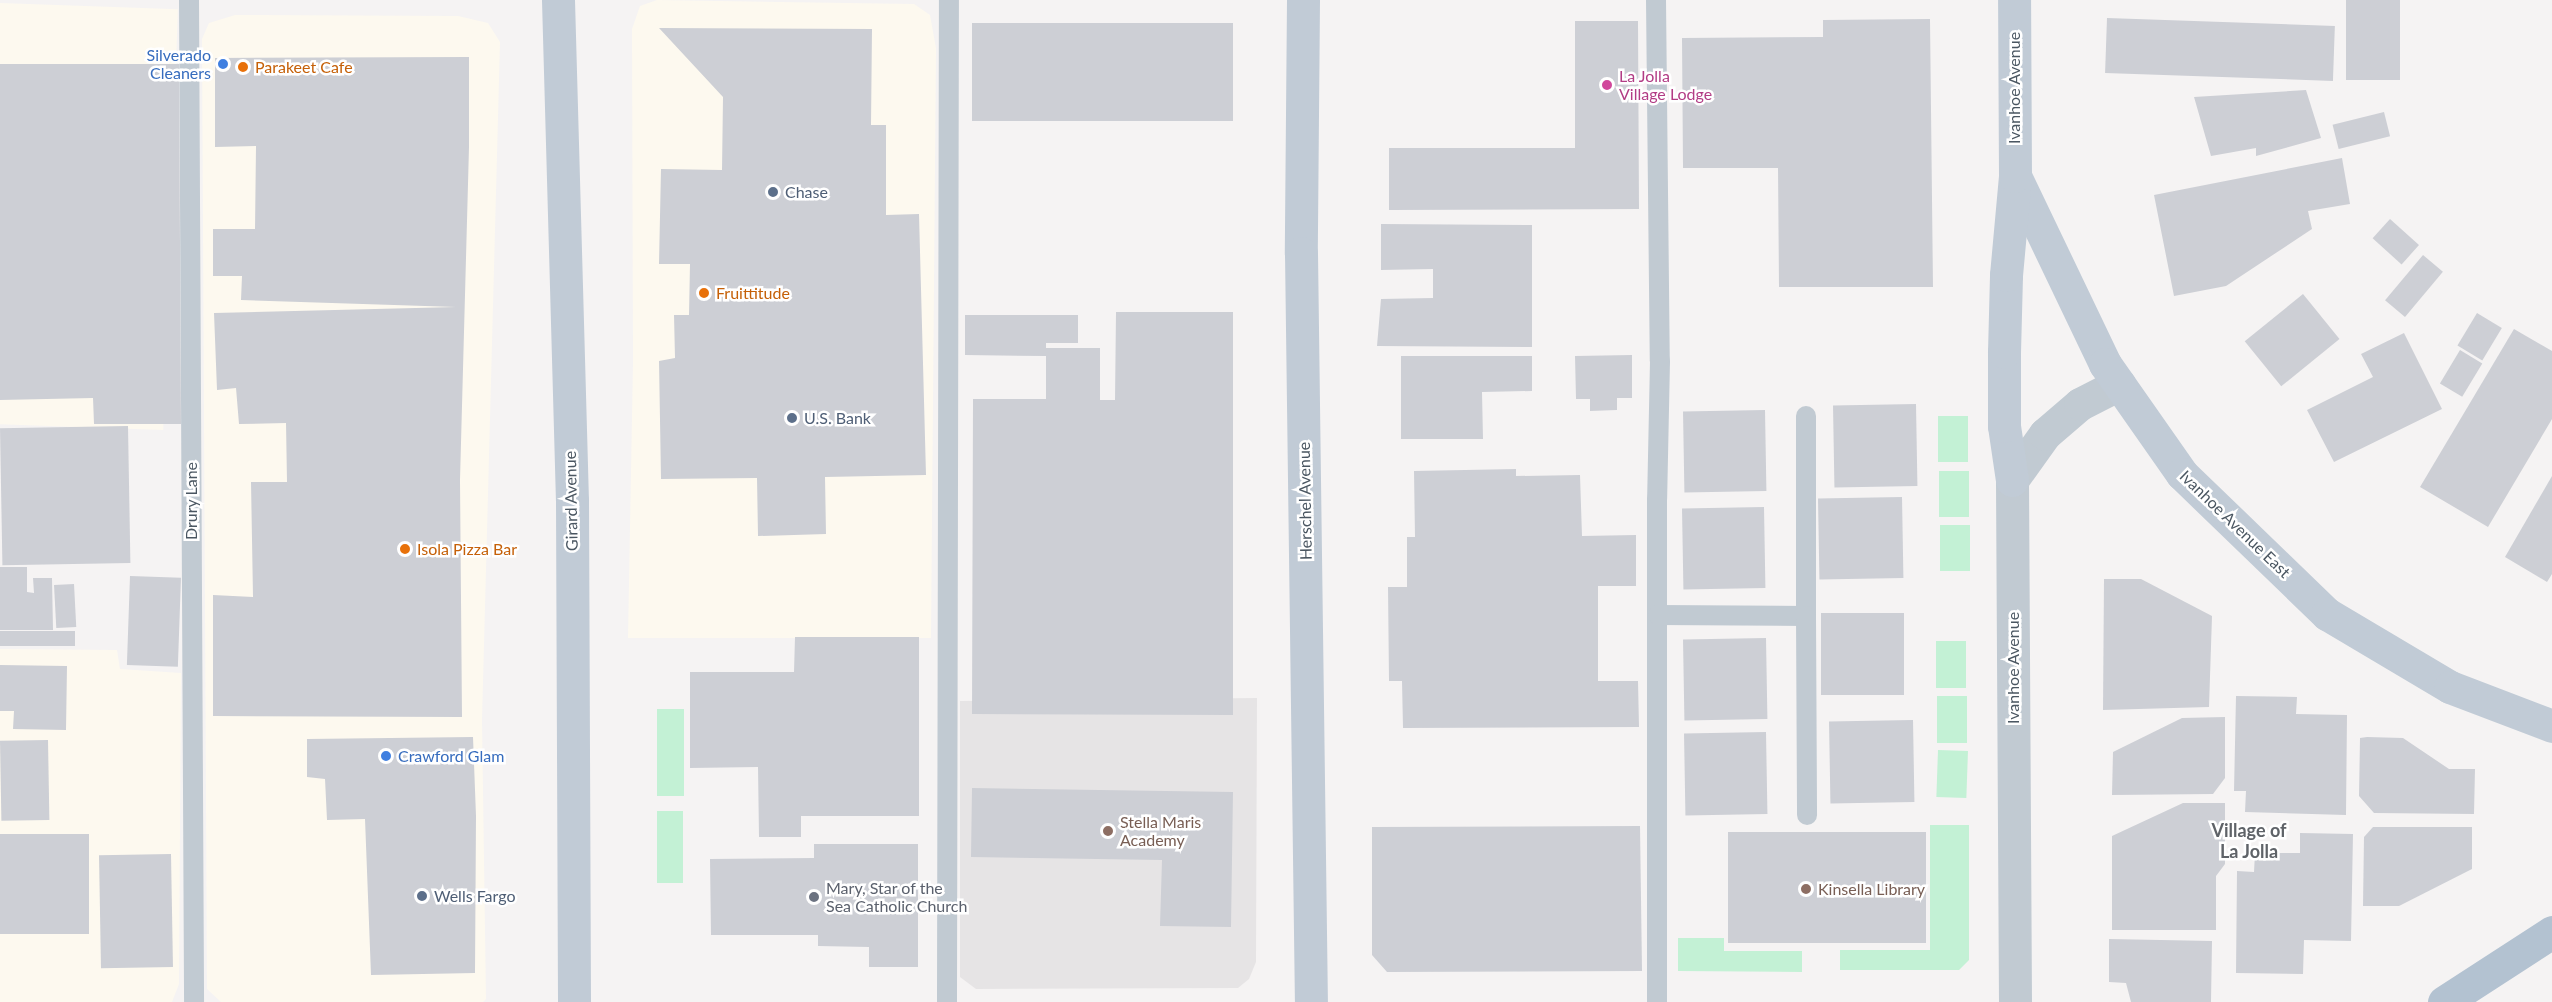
<!DOCTYPE html>
<html>
<head>
<meta charset="utf-8">
<style>
	body { margin:0 }
	#map { position:relative; width:2552px; height:1002px; overflow:hidden; background:#f5f3f3; font-family:Lato,sans-serif }
	div>[style] { position:absolute }
	.commercial>* { inset:0; background:#fdf9ef; transform-origin:0 0 }
	.education>* { inset:0; background:#e6e4e5 }
	.green>* { inset:0; background:#c3f1d5; transform-origin:0 0 }
	.building>* { inset:0; background:#cdcfd5; transform-origin:0 0 }
	.lane>* { height:20px; margin:-10px; padding:0 10px; transform-origin:10px; border-radius:10px; background:#c1cad2 }
	.street>* { height:33px; margin:-16.5px; padding:0 16.5px; transform-origin:16.5px; border-radius:16.5px; background:#c1cad2 }
	.secondary>* { height:33px; margin:-16.5px; padding:0 16.5px; transform-origin:16.5px; border-radius:16.5px; background:#c1cbd6 }
	.primary>* { height:33px; margin:-16.5px; padding:0 16.5px; transform-origin:16.5px; border-radius:16.5px; background:#b3c2d1 }
	.dots>* { width:16px; height:16px; translate:-50% -50%; box-sizing:border-box; border:3px solid #fff; border-radius:50% }
	span { translate:-50% -50%; white-space:nowrap; text-align:center; line-height:1.15; -webkit-text-stroke:5px #fff; paint-order:stroke }
	.shop-label { font-size:16px; color:#366cbe }
	.right { translate:-100% -50%; text-align:right }
	.left { translate:0 -50%; text-align:left }
	.food-label { font-size:16px; color:#c56008 }
	.hotel-label { font-size:16px; color:#b23c85 }
	.street-label { font-size:16px; color:#4a5661 }
	.service-label { font-size:16px; color:#4e5e75 }
	.education-label { font-size:16px; color:#785e54 }
	.worship-label { font-size:16px; color:#5b616d }
	.neighbourhood-label { font-size:18px; color:#5f6368; font-weight:700 }
</style>
</head>
<body>
<div id="map">
	<div class="commercial">
		<i style="clip-path:polygon(657px 0,914px 4px,930px 15px,936px 48px,931px 638px,628px 638px,633px 362px,632px 29px,640px 6px)"></i>
		<i style="left:0;top:3px;width:178px;height:421px;rotate:2deg"></i>
		<i style="clip-path:polygon(235px 15px,458px 16px,488px 23px,500px 42px,482px 720px,486px 999px,483px 1002px,221px 1002px,207px 989px,202px 39px,209px 23px)"></i>
		<i style="clip-path:polygon(0 649px,117px 650px,120px 669px,181px 673px,179px 984px,172px 1002px,0 1002px)"></i>
	</div>
	<div class="education">
		<i style="clip-path:polygon(1257px 698px,1256px 962px,1249px 979px,1238px 988px,976px 989px,960px 977px,960px 701px)"></i>
	</div>
	<div class="green">
		<i style="left:1938px;top:416px;width:30px;height:46px"></i>
		<i style="left:1939px;top:471px;width:30px;height:46px"></i>
		<i style="left:1940px;top:525px;width:30px;height:46px"></i>
		<i style="left:1936px;top:641px;width:30px;height:47px"></i>
		<i style="left:1967px;top:696px;width:47px;height:30px;rotate:90deg"></i>
		<i style="left:657px;top:709px;width:27px;height:87px"></i>
		<i style="left:1938px;top:750px;width:30px;height:47px;rotate:2deg"></i>
		<i style="left:657px;top:811px;width:26px;height:72px"></i>
		<i style="clip-path:polygon(1930px 825px,1969px 825px,1969px 960px,1959px 970px,1840px 970px,1840px 950px,1930px 950px)"></i>
		<i style="clip-path:polygon(1678px 938px,1724px 938px,1724px 951px,1802px 951px,1802px 972px,1678px 971px)"></i>
	</div>
	<div class="building">
		<i style="left:2346px;top:0;width:54px;height:80px"></i>
		<i style="left:2107px;top:18px;width:228px;height:55px;rotate:2deg"></i>
		<i style="clip-path:polygon(1930px 19px,1933px 287px,1779px 287px,1778px 168px,1683px 168px,1682px 38px,1823px 37px,1823px 20px)"></i>
		<i style="clip-path:polygon(1575px 21px,1638px 21px,1639px 209px,1389px 210px,1389px 148px,1575px 148px)"></i>
		<i style="left:972px;top:23px;width:261px;height:98px"></i>
		<i style="clip-path:polygon(659px 28px,872px 29px,871px 125px,886px 125px,886px 215px,919px 214px,926px 475px,825px 477px,826px 534px,758px 536px,757px 478px,661px 479px,659px 361px,675px 358px,674px 315px,689px 315px,690px 264px,659px 264px,661px 169px,722px 170px,723px 97px)"></i>
		<i style="clip-path:polygon(469px 57px,469px 147px,460px 480px,462px 717px,213px 716px,213px 595px,253px 597px,251px 482px,287px 482px,286px 423px,239px 424px,236px 388px,217px 390px,214px 313px,456px 307px,241px 300px,242px 276px,213px 276px,213px 229px,255px 229px,256px 146px,215px 147px,215px 58px)"></i>
		<i style="clip-path:polygon(0 64px,179px 64px,181px 424px,94px 424px,93px 398px,0 400px)"></i>
		<i style="clip-path:polygon(2306px 90px,2321px 138px,2256px 156px,2256px 148px,2211px 156px,2194px 97px)"></i>
		<i style="left:2384px;top:112px;width:25px;height:53px;rotate:76deg"></i>
		<i style="clip-path:polygon(2342px 158px,2350px 204px,2308px 211px,2312px 229px,2226px 286px,2174px 296px,2154px 195px)"></i>
		<i style="left:2390px;top:219px;width:39px;height:26px;rotate:42deg"></i>
		<i style="clip-path:polygon(1381px 224px,1532px 225px,1532px 347px,1377px 346px,1381px 299px,1433px 298px,1433px 269px,1381px 270px)"></i>
		<i style="left:2423px;top:255px;width:26px;height:59px;rotate:40deg"></i>
		<i style="left:2303px;top:294px;width:58px;height:75px;rotate:51deg"></i>
		<i style="clip-path:polygon(1116px 312px,1233px 312px,1233px 715px,972px 714px,973px 399px,1046px 399px,1046px 356px,965px 355px,965px 315px,1078px 315px,1078px 343px,1046px 343px,1046px 348px,1100px 348px,1100px 400px,1115px 400px)"></i>
		<i style="left:2477px;top:313px;width:29px;height:38px;rotate:31deg"></i>
		<i style="clip-path:polygon(2514px 329px,2552px 351px,2552px 419px,2488px 527px,2420px 487px)"></i>
		<i style="clip-path:polygon(2404px 333px,2442px 409px,2334px 462px,2307px 410px,2373px 377px,2361px 354px)"></i>
		<i style="left:2460px;top:350px;width:26px;height:39px;rotate:31deg"></i>
		<i style="clip-path:polygon(1632px 355px,1632px 398px,1617px 398px,1617px 410px,1590px 411px,1590px 399px,1576px 399px,1575px 356px)"></i>
		<i style="clip-path:polygon(1401px 356px,1532px 356px,1532px 391px,1482px 392px,1483px 439px,1401px 439px)"></i>
		<i style="left:1916px;top:404px;width:82px;height:83px;rotate:89deg"></i>
		<i style="left:1765px;top:410px;width:81px;height:82px;rotate:89deg"></i>
		<i style="left:128px;top:426px;width:137px;height:128px;rotate:89deg"></i>
		<i style="clip-path:polygon(1516px 469px,1516px 476px,1580px 475px,1582px 536px,1636px 535px,1636px 586px,1598px 586px,1598px 681px,1638px 681px,1639px 727px,1403px 728px,1402px 681px,1389px 681px,1388px 587px,1407px 587px,1407px 537px,1415px 537px,1414px 471px)"></i>
		<i style="clip-path:polygon(2552px 476px,2552px 574px,2547px 582px,2505px 557px)"></i>
		<i style="left:1902px;top:497px;width:81px;height:84px;rotate:89deg"></i>
		<i style="left:1764px;top:507px;width:81px;height:82px;rotate:89deg"></i>
		<i style="clip-path:polygon(0 567px,27px 567px,27px 592px,34px 593px,33px 578px,52px 578px,53px 630px,0 630px)"></i>
		<i style="left:130px;top:576px;width:51px;height:89px;rotate:2deg"></i>
		<i style="clip-path:polygon(2104px 579px,2141px 579px,2212px 616px,2209px 707px,2103px 710px)"></i>
		<i style="left:74px;top:584px;width:43px;height:20px;rotate:87deg"></i>
		<i style="left:1821px;top:613px;width:83px;height:82px"></i>
		<i style="left:75px;top:631px;width:15px;height:75px;rotate:90deg"></i>
		<i style="clip-path:polygon(795px 637px,919px 637px,919px 816px,801px 816px,801px 837px,759px 837px,758px 767px,690px 768px,690px 672px,794px 672px)"></i>
		<i style="left:1766px;top:638px;width:81px;height:83px;rotate:89deg"></i>
		<i style="clip-path:polygon(0 665px,67px 666px,66px 730px,13px 729px,14px 711px,0 711px)"></i>
		<i style="clip-path:polygon(2236px 696px,2297px 697px,2296px 714px,2347px 715px,2346px 815px,2245px 812px,2246px 791px,2234px 791px)"></i>
		<i style="clip-path:polygon(2225px 717px,2225px 778px,2213px 794px,2112px 795px,2113px 752px,2182px 718px)"></i>
		<i style="left:1913px;top:720px;width:82px;height:84px;rotate:89deg"></i>
		<i style="left:1766px;top:732px;width:82px;height:82px;rotate:89deg"></i>
		<i style="clip-path:polygon(473px 737px,476px 816px,475px 973px,371px 975px,365px 819px,327px 820px,325px 779px,307px 777px,307px 739px)"></i>
		<i style="clip-path:polygon(2367px 737px,2403px 738px,2449px 769px,2475px 769px,2474px 814px,2374px 813px,2359px 796px,2360px 738px)"></i>
		<i style="left:48px;top:740px;width:80px;height:48px;rotate:89deg"></i>
		<i style="clip-path:polygon(972px 788px,1233px 792px,1231px 927px,1160px 926px,1162px 860px,971px 857px)"></i>
		<i style="clip-path:polygon(2183px 803px,2225px 803px,2225px 864px,2216px 876px,2216px 930px,2112px 930px,2112px 836px)"></i>
		<i style="clip-path:polygon(1640px 826px,1642px 971px,1387px 972px,1372px 955px,1372px 827px)"></i>
		<i style="clip-path:polygon(2373px 827px,2472px 827px,2472px 869px,2399px 906px,2363px 906px,2364px 837px)"></i>
		<i style="left:1728px;top:832px;width:198px;height:111px"></i>
		<i style="clip-path:polygon(2300px 833px,2353px 834px,2351px 941px,2304px 940px,2303px 974px,2236px 973px,2237px 871px,2254px 872px,2255px 853px,2300px 853px)"></i>
		<i style="left:0;top:834px;width:89px;height:100px"></i>
		<i style="clip-path:polygon(814px 844px,918px 844px,918px 967px,869px 967px,869px 947px,818px 946px,818px 935px,711px 935px,710px 859px,814px 858px)"></i>
		<i style="left:171px;top:854px;width:113px;height:72px;rotate:89deg"></i>
		<i style="clip-path:polygon(2109px 939px,2212px 941px,2211px 1002px,2131px 1002px,2126px 983px,2109px 982px)"></i>
	</div>
	<div class="lane">
		<i style="left:189px;top:0;width:1002px;rotate:89.71deg"></i>
		<i style="left:1656px;top:0;width:361px;rotate:89.4deg"></i>
		<i style="left:1660px;top:361px;width:138px;rotate:91.2deg"></i>
		<i style="left:1657px;top:499px;width:503px;rotate:90deg"></i>
		<i style="left:1658px;top:615px;width:148px;rotate:0.4deg"></i>
		<i style="left:1806px;top:616px;width:200px;rotate:-90deg"></i>
		<i style="left:1806px;top:616px;width:199px;rotate:89.7deg"></i>
		<i style="left:947px;top:1002px;width:1002px;rotate:-89.89deg"></i>
	</div>
	<div class="street">
		<i style="left:2015px;top:1002px;width:522px;rotate:-90.33deg"></i>
		<i style="left:2012px;top:480px;width:57px;rotate:-54.3deg"></i>
		<i style="left:2045px;top:434px;width:46px;rotate:-40.6deg"></i>
		<i style="left:2080px;top:404px;width:44px;rotate:-27.1deg"></i>
	</div>
	<div class="secondary">
		<i style="left:558px;top:0;width:501px;rotate:88.4deg"></i>
		<i style="left:572px;top:501px;width:501px;rotate:89.77deg"></i>
		<i style="left:1303px;top:0;width:253px;rotate:90.5deg"></i>
		<i style="left:1301px;top:253px;width:749px;rotate:89.24deg"></i>
		<i style="left:2015px;top:176px;width:208px;rotate:64.4deg"></i>
		<i style="left:2105px;top:364px;width:134px;rotate:55deg"></i>
		<i style="left:2182px;top:474px;width:202px;rotate:44deg"></i>
		<i style="left:2327px;top:614px;width:143px;rotate:30.7deg"></i>
		<i style="left:2450px;top:687px;width:109px;rotate:20.9deg"></i>
		<i style="left:2012px;top:480px;width:55px;rotate:-98.4deg"></i>
		<i style="left:2004px;top:426px;width:74px;rotate:-90deg"></i>
		<i style="left:2004px;top:352px;width:77px;rotate:-88.5deg"></i>
		<i style="left:2006px;top:275px;width:99px;rotate:-84.8deg"></i>
		<i style="left:2015px;top:176px;width:176px;rotate:-90.3deg"></i>
	</div>
	<div class="primary">
		<i style="left:2444px;top:1002px;width:129px;rotate:-32.9deg"></i>
	</div>
	<div class="dots">
		<i style="left:223px;top:64px;background:#3f7fe0"></i>
		<i style="left:243px;top:67px;background:#e8710a"></i>
		<i style="left:1607px;top:85px;background:#d1479c"></i>
		<i style="left:773px;top:192px;background:#5c6f8a"></i>
		<i style="left:704px;top:293px;background:#e8710a"></i>
		<i style="left:792px;top:418px;background:#5c6f8a"></i>
		<i style="left:405px;top:549px;background:#e8710a"></i>
		<i style="left:386px;top:756px;background:#3f7fe0"></i>
		<i style="left:1108px;top:831px;background:#8d6e63"></i>
		<i style="left:1806px;top:889px;background:#8d6e63"></i>
		<i style="left:422px;top:896px;background:#5c6f8a"></i>
		<i style="left:814px;top:897px;background:#6b7280"></i>
	</div>
	<div class="shop-label">
		<span class="right" style="left:211px;top:64px">Silverado<br>Cleaners</span>
		<span class="left" style="left:398px;top:756px">Crawford Glam</span>
	</div>
	<div class="food-label">
		<span class="left" style="left:255px;top:67px">Parakeet Cafe</span>
		<span class="left" style="left:716px;top:293px">Fruittitude</span>
		<span class="left" style="left:417px;top:549px">Isola Pizza Bar</span>
	</div>
	<div class="hotel-label">
		<span class="left" style="left:1619px;top:85px">La Jolla<br>Village Lodge</span>
	</div>
	<div class="street-label">
		<span style="left:2014px;top:88px;rotate:-90deg">Ivanhoe Avenue</span>
		<span style="left:191px;top:501px;rotate:-90deg">Drury Lane</span>
		<span style="left:571px;top:501px;rotate:-91deg">Girard Avenue</span>
		<span style="left:1305px;top:501px;rotate:-91deg">Herschel Avenue</span>
		<span style="left:2235px;top:524px;rotate:44deg">Ivanhoe Avenue East</span>
		<span style="left:2013px;top:668px;rotate:-90deg">Ivanhoe Avenue</span>
	</div>
	<div class="service-label">
		<span class="left" style="left:785px;top:192px">Chase</span>
		<span class="left" style="left:804px;top:418px">U.S. Bank</span>
		<span class="left" style="left:434px;top:896px">Wells Fargo</span>
	</div>
	<div class="education-label">
		<span class="left" style="left:1120px;top:831px">Stella Maris<br>Academy</span>
		<span class="left" style="left:1818px;top:889px">Kinsella Library</span>
	</div>
	<div class="worship-label">
		<span class="left" style="left:826px;top:897px">Mary, Star of the<br>Sea Catholic Church</span>
	</div>
	<div class="neighbourhood-label">
		<span style="left:2249px;top:841px">Village of<br>La Jolla</span>
	</div>
</div>
</body>
</html>
